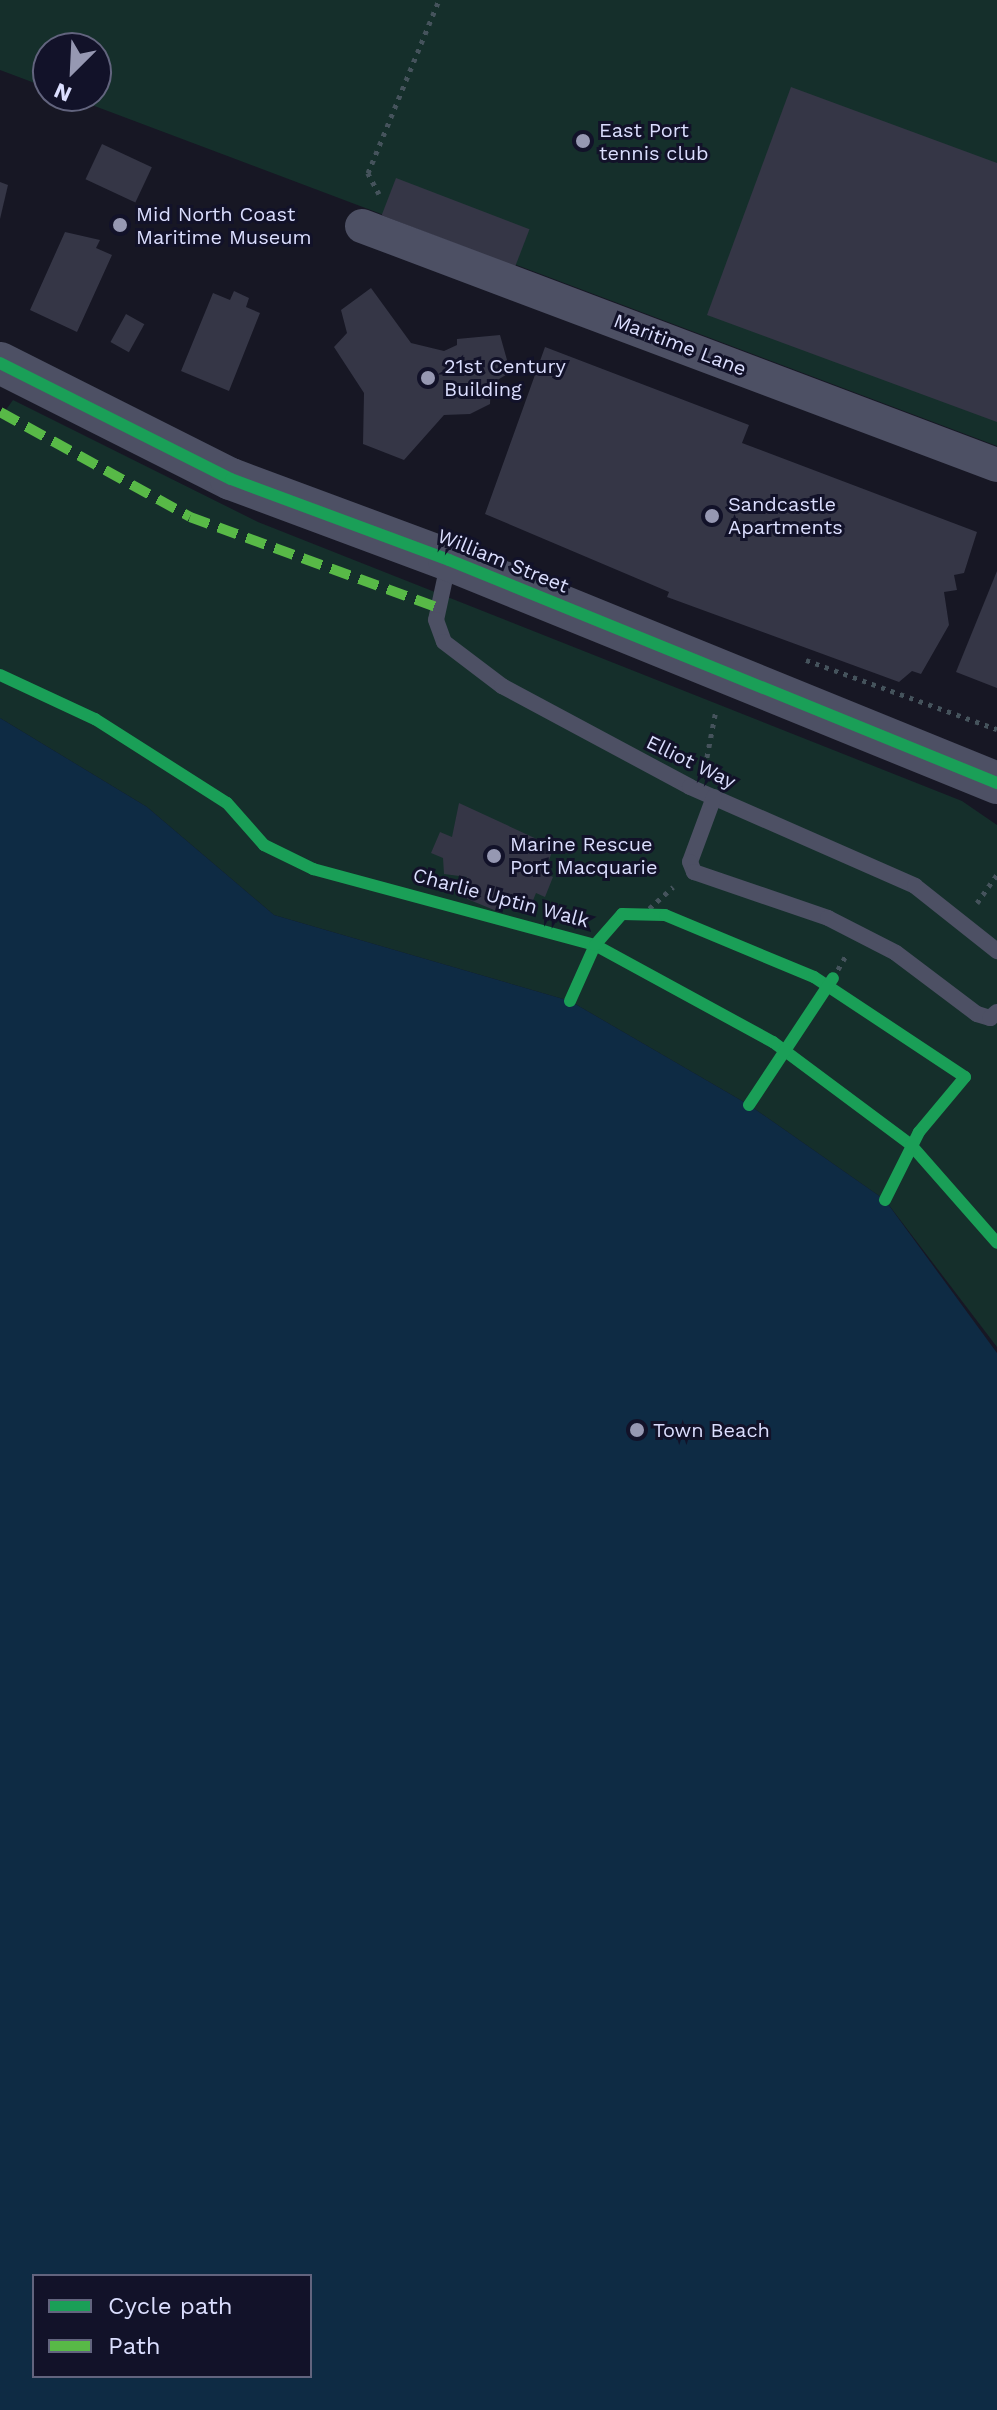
<!DOCTYPE html>
<html>
<head>
<meta charset="utf-8">
<style>
	body { margin:0 }
	#map { position:relative; width:997px; height:2410px; overflow:hidden; background:#171724; font-family:"Work Sans",sans-serif }
	div>[style] { position:absolute }
	.green>* { inset:0; background:#152f2b }
	.water>* { inset:0; background:#0e2b44 }
	.building>* { inset:0; background:#353646; transform-origin:0 0 }
	.path>* { height:5px; margin-top:-2.5px; transform-origin:0; background:repeating-linear-gradient(90deg,#45535c 0 4px,transparent 0 10px) }
	.service>* { height:16px; margin:-8px; padding:0 8px; transform-origin:8px; border-radius:8px; background:#4d5064 }
	.minor>* { height:34px; margin:-17px; padding:0 17px; transform-origin:17px; border-radius:17px; background:#4d5064 }
	.tertiary>* { height:42px; margin:-21px; padding:0 21px; transform-origin:21px; border-radius:21px; background:#4d5064 }
	.quiet>* { height:10px; margin-top:-5px; transform-origin:0; background:repeating-linear-gradient(90deg,#58b947 0 20px,transparent 0 30px) }
	.cycleway>* { height:12px; margin:-6px; padding:0 6px; transform-origin:6px; border-radius:6px; background:#1a9f57 }
	.dots>* { width:22px; height:22px; translate:-50% -50%; box-sizing:border-box; border:4px solid #121229; border-radius:50% }
	span { translate:-50% -50%; white-space:nowrap; text-align:center; line-height:1.15; -webkit-text-stroke:6px #121229; paint-order:stroke }
	.poi-label { font-size:20px; color:#dbdefe }
	.left { translate:0 -50%; text-align:left }
	.street-label { font-size:20px; color:#dbdefe }
	.legend { position:absolute; left:32px; top:2274px; width:280px; height:104px; box-sizing:border-box; background:#121229; border:2px solid #62647e; margin:0; padding:10px 14px; list-style:none; font-size:24px; color:#dbdefe }
	.legend li { display:flex; align-items:center; gap:16px; height:40px }
	.legend b { width:40px; border:2px solid #62647e }
	.north { position:absolute; left:32px; top:32px; width:80px; height:80px; box-sizing:border-box; background:#121229; border:2px solid #62647e; border-radius:50%; rotate:204deg; font-size:22px; font-weight:700; line-height:32px; text-align:center; color:#dbdefe }
	.north::after { content:''; display:block; margin:auto; width:28px; height:36px; background:#9698b2; clip-path:polygon(50% 0,100% 100%,50% 72%,0 100%) }
</style>
</head>
<body>
<div id="map">
	<div class="green">
		<i style="clip-path:polygon(0 0,997px 0,997px 446px,68px 96px,96px 96px,96px 48px,48px 48px,48px 88px,0 70px)"></i>
		<i style="clip-path:polygon(13px 400px,258px 522px,962px 801px,997px 825px,997px 1347px,885px 1200px,749px 1105px,570px 1001px,274px 915px,147px 807px,0 718px,0 418px)"></i>
	</div>
	<div class="water">
		<i style="clip-path:polygon(evenodd,0 718px,147px 807px,274px 915px,570px 1001px,749px 1105px,885px 1200px,997px 1353px,997px 2410px,0 2410px,0 718px,34px 2276px,310px 2276px,310px 2376px,34px 2376px,34px 2276px)"></i>
	</div>
	<div class="building">
		<i style="clip-path:polygon(791px 87px,997px 163px,997px 422px,707px 315px)"></i>
		<i style="left:102px;top:144px;width:55px;height:39px;rotate:25deg"></i>
		<i style="left:396px;top:178px;width:143px;height:40px;rotate:21deg"></i>
		<i style="clip-path:polygon(0 182px,8px 185px,0 219px)"></i>
		<i style="clip-path:polygon(65px 232px,100px 240px,96px 248px,112px 255px,77px 332px,30px 310px)"></i>
		<i style="clip-path:polygon(371px 288px,411px 343px,444px 351px,457px 345px,457px 339px,500px 335px,507px 360px,509px 373px,491px 384px,490px 404px,470px 414px,444px 415px,404px 460px,363px 444px,364px 393px,334px 347px,347px 333px,341px 310px)"></i>
		<i style="clip-path:polygon(234px 291px,249px 298px,246px 307px,260px 313px,229px 391px,181px 371px,213px 293px,230px 300px)"></i>
		<i style="left:126px;top:314px;width:21px;height:32px;rotate:29deg"></i>
		<i style="clip-path:polygon(545px 347px,749px 425px,742px 443px,977px 532px,964px 573px,954px 575px,957px 590px,944px 592px,949px 625px,921px 674px,912px 671px,899px 682px,667px 597px,669px 592px,485px 514px)"></i>
		<i style="clip-path:polygon(997px 571px,997px 688px,956px 672px)"></i>
		<i style="clip-path:polygon(459px 803px,554px 847px,544px 873px,553px 877px,545px 897px,536px 893px,530px 908px,505px 898px,499px 912px,460px 896px,467px 877px,444px 874px,443px 858px,431px 853px,440px 832px,452px 837px)"></i>
	</div>
	<div class="path">
		<i style="left:379px;top:194px;width:24px;rotate:-118deg"></i>
		<i style="left:368px;top:173px;width:187px;rotate:-67.7deg"></i>
		<i style="left:806px;top:660px;width:203px;rotate:19.9deg"></i>
		<i style="left:705px;top:767px;width:58px;rotate:-79.1deg"></i>
		<i style="left:977px;top:903px;width:35px;rotate:-55deg"></i>
		<i style="left:642px;top:915px;width:42px;rotate:-42.1deg"></i>
		<i style="left:833px;top:978px;width:28px;rotate:-60deg"></i>
	</div>
	<div class="service">
		<i style="left:449px;top:560px;width:61px;rotate:102.2deg"></i>
		<i style="left:436px;top:620px;width:23px;rotate:70deg"></i>
		<i style="left:444px;top:642px;width:73px;rotate:37.2deg"></i>
		<i style="left:502px;top:686px;width:213px;rotate:28.2deg"></i>
		<i style="left:690px;top:787px;width:246px;rotate:23.7deg"></i>
		<i style="left:915px;top:886px;width:105px;rotate:38.4deg"></i>
		<i style="left:714px;top:797px;width:69px;rotate:110.3deg"></i>
		<i style="left:690px;top:862px;width:11px;rotate:68deg"></i>
		<i style="left:694px;top:872px;width:142px;rotate:18.9deg"></i>
		<i style="left:828px;top:918px;width:76px;rotate:27.2deg"></i>
		<i style="left:896px;top:953px;width:101px;rotate:37deg"></i>
		<i style="left:977px;top:1014px;width:14px;rotate:17deg"></i>
		<i style="left:990px;top:1018px;width:9px;rotate:-41deg"></i>
	</div>
	<div class="minor">
		<i style="left:362px;top:226px;width:678px;rotate:20.63deg"></i>
	</div>
	<div class="tertiary">
		<i style="left:0;top:363px;width:258px;rotate:26.7deg"></i>
		<i style="left:231px;top:479px;width:233px;rotate:20.4deg"></i>
		<i style="left:449px;top:560px;width:592px;rotate:22.14deg"></i>
	</div>
	<div class="quiet">
		<i style="left:0;top:412px;width:217px;rotate:28.9deg"></i>
		<i style="left:190px;top:517px;width:265px;rotate:20.1deg"></i>
	</div>
	<div class="cycleway">
		<i style="left:0;top:363px;width:258px;rotate:26.7deg"></i>
		<i style="left:231px;top:479px;width:233px;rotate:20.4deg"></i>
		<i style="left:449px;top:560px;width:592px;rotate:22.14deg"></i>
		<i style="left:0;top:675px;width:105px;rotate:24.9deg"></i>
		<i style="left:95px;top:719px;width:156px;rotate:32.5deg"></i>
		<i style="left:227px;top:803px;width:56px;rotate:48.6deg"></i>
		<i style="left:264px;top:845px;width:55px;rotate:26.1deg"></i>
		<i style="left:313px;top:869px;width:292px;rotate:15.1deg"></i>
		<i style="left:595px;top:945px;width:203px;rotate:28.6deg"></i>
		<i style="left:773px;top:1042px;width:172px;rotate:36.7deg"></i>
		<i style="left:911px;top:1145px;width:130px;rotate:48.7deg"></i>
		<i style="left:570px;top:1001px;width:61px;rotate:-65.9deg"></i>
		<i style="left:595px;top:945px;width:41px;rotate:-48.9deg"></i>
		<i style="left:622px;top:914px;width:43px;rotate:1.3deg"></i>
		<i style="left:665px;top:915px;width:161px;rotate:22.6deg"></i>
		<i style="left:814px;top:977px;width:181px;rotate:33.5deg"></i>
		<i style="left:965px;top:1077px;width:72px;rotate:129.9deg"></i>
		<i style="left:919px;top:1132px;width:76px;rotate:116.6deg"></i>
		<i style="left:749px;top:1105px;width:152px;rotate:-56.5deg"></i>
	</div>
	<div class="dots">
		<i style="left:583px;top:141px;background:#9698b2"></i>
		<i style="left:120px;top:225px;background:#9698b2"></i>
		<i style="left:428px;top:378px;background:#9698b2"></i>
		<i style="left:712px;top:516px;background:#9698b2"></i>
		<i style="left:494px;top:856px;background:#9698b2"></i>
		<i style="left:637px;top:1430px;background:#9698b2"></i>
	</div>
	<div class="poi-label">
		<span class="left" style="left:599px;top:142px">East Port<br>tennis club</span>
		<span class="left" style="left:136px;top:226px">Mid North Coast<br>Maritime Museum</span>
		<span class="left" style="left:444px;top:378px">21st Century<br>Building</span>
		<span class="left" style="left:728px;top:516px">Sandcastle<br>Apartments</span>
		<span class="left" style="left:510px;top:856px">Marine Rescue<br>Port Macquarie</span>
		<span class="left" style="left:653px;top:1430px">Town Beach</span>
	</div>
	<div class="street-label">
		<span style="left:680px;top:345px;rotate:21deg">Maritime Lane</span>
		<span style="left:503px;top:561px;rotate:22deg">William Street</span>
		<span style="left:691px;top:762px;rotate:26deg">Elliot Way</span>
		<span style="left:501px;top:898px;rotate:15deg">Charlie Uptin Walk</span>
	</div>
	<ul class="legend">
	<li><b style="height:10px;background:#1a9f57"></b>Cycle path</li>
	<li><b style="height:10px;background:#58b947"></b>Path</li>
	</ul>
	<div class="north">N</div>
</div>
</body>
</html>
